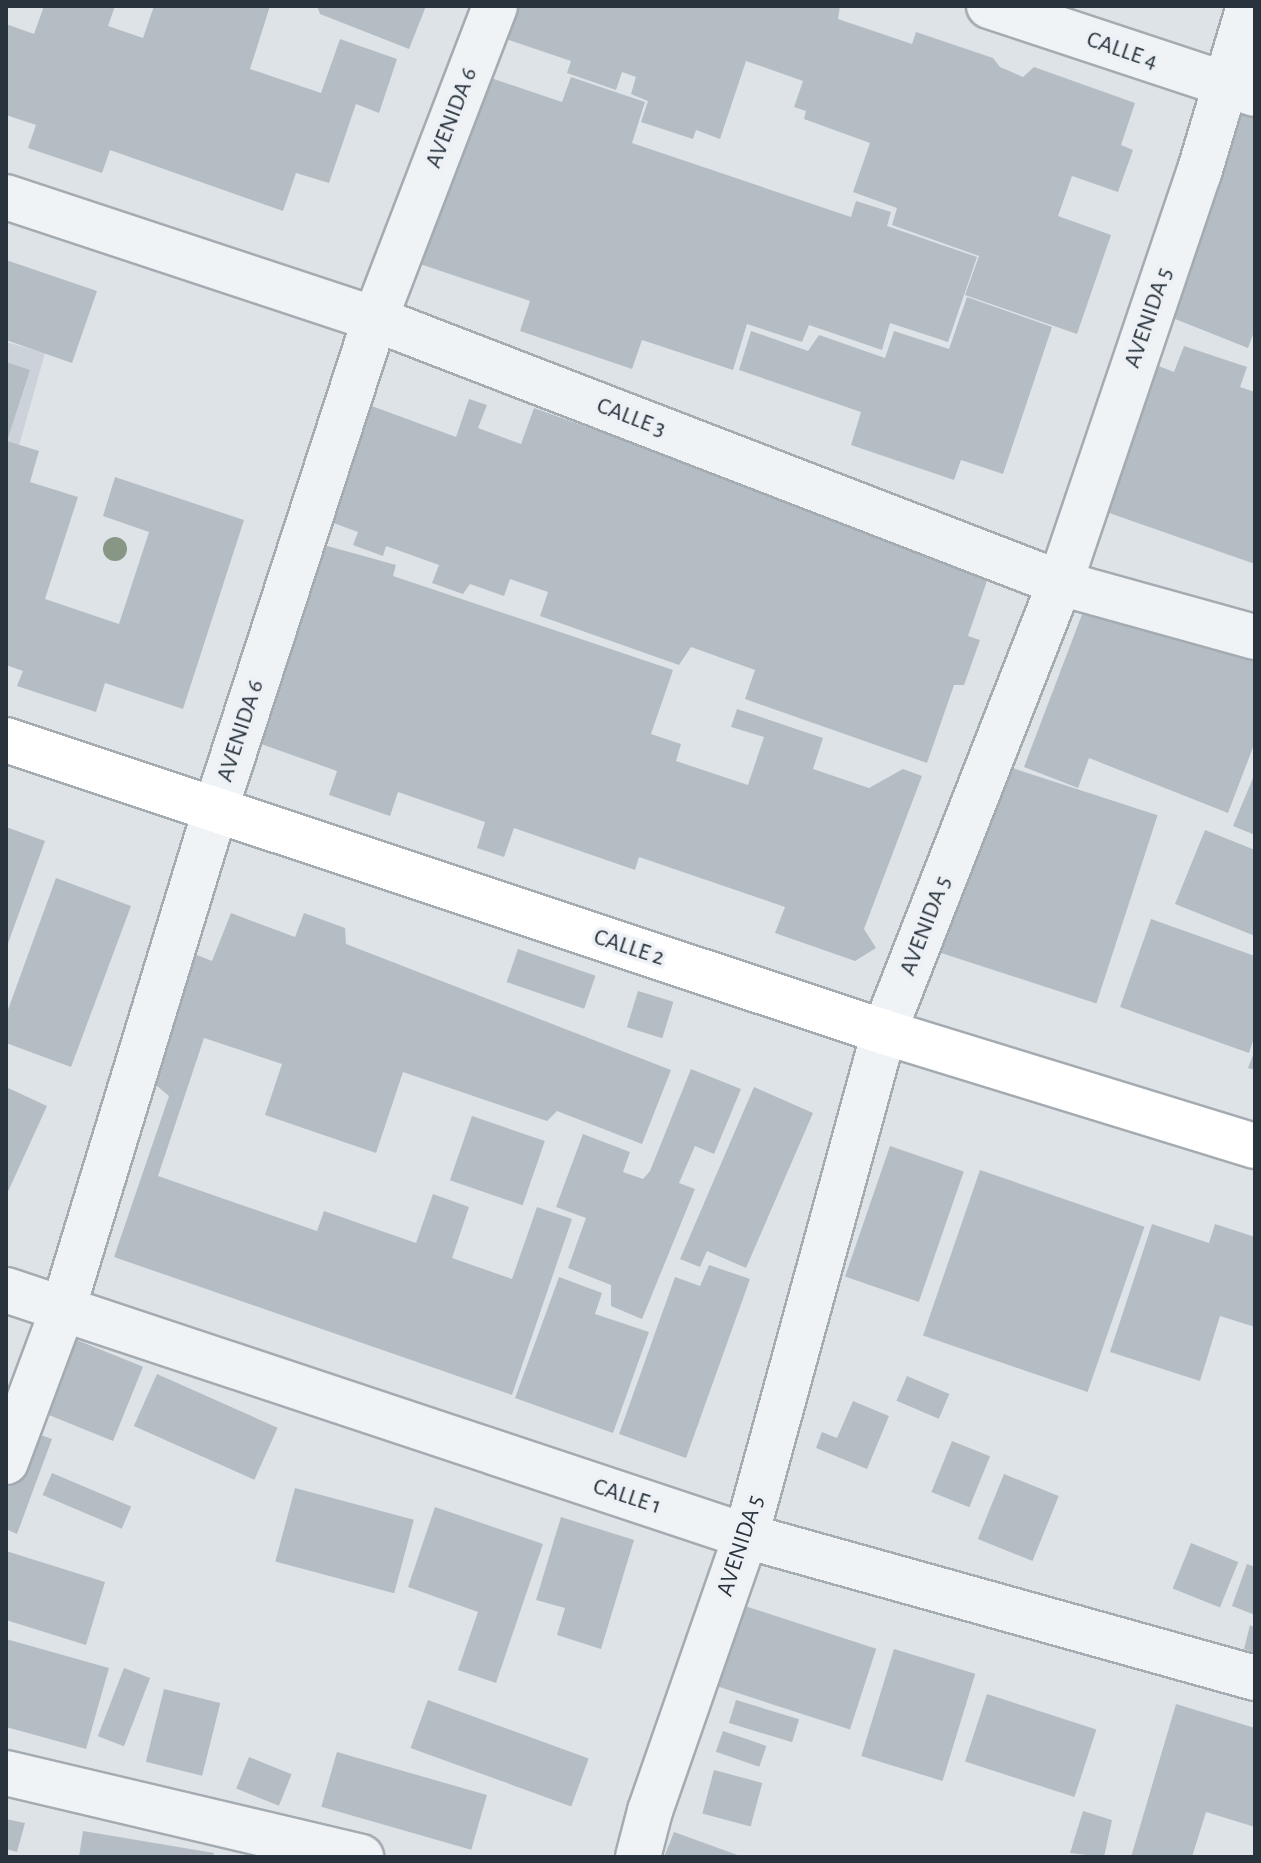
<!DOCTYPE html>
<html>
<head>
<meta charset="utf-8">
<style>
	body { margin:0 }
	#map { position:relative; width:1261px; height:1863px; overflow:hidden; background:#dee3e7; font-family:"Alegreya Sans",sans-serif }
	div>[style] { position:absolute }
	.built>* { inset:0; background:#ccd2d9 }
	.building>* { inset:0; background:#b5bdc4; transform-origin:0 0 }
	.roads { filter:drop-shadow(2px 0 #a4abb1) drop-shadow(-2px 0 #a4abb1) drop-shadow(0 2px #a4abb1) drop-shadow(0 -2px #a4abb1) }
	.street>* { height:44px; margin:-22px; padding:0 22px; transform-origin:22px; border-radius:22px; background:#f0f3f6 }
	.secondary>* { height:44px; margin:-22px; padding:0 22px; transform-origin:22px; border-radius:22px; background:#fff }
	.trees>* { width:24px; height:24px; margin:-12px; border-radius:50%; background:#889785 }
	span { translate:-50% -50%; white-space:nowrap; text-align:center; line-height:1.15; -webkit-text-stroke:7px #edf1f5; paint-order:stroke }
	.street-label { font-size:24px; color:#28333d }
	.frame { position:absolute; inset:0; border:8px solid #28333d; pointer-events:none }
</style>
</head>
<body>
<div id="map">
	<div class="built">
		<i style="clip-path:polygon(6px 342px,45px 353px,6px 492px)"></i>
	</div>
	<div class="building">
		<i style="clip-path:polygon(44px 6px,115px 6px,108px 26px,143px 38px,154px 6px,270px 6px,250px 69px,321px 93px,340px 39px,397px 59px,379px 113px,356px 104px,329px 183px,296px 173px,283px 211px,110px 150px,102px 173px,28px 148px,36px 125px,6px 115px,6px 24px,34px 34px)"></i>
		<i style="clip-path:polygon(317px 6px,426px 6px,409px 49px,320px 14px)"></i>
		<i style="clip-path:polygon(514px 6px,840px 6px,838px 19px,912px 44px,916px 32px,993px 58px,1000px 67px,1023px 77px,1034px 67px,1135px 103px,1121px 145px,1133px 150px,1118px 192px,1072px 176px,1058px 216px,1111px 235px,1077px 334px,965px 295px,979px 256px,892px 225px,897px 208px,853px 192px,870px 143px,804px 119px,806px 111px,794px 107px,803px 81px,746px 61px,720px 139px,696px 130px,693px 139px,641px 122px,648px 101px,631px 94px,636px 77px,622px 72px,616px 90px,567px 73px,571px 61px,503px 38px)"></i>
		<i style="clip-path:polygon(476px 73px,562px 102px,571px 77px,645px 102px,632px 143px,851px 217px,856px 201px,891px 212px,887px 226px,977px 257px,948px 342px,890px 323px,882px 350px,809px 325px,802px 342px,747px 324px,733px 370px,642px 340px,632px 369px,520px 331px,530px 301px,414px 262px)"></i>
		<i style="clip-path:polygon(1245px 107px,1255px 111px,1255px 329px,1248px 348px,1160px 313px,1216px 131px,1233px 137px)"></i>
		<i style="clip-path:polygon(6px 260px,97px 291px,72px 363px,6px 340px)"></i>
		<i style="clip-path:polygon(967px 297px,1052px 327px,1003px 474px,961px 460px,954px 480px,851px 445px,861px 412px,739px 370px,751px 331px,808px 351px,819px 335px,885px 358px,894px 331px,949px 349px)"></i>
		<i style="clip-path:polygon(1184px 346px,1247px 367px,1240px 387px,1255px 392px,1255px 564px,1092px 507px,1143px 360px,1174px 372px)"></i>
		<i style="clip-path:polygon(6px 362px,30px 370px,7px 441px,39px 451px,30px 482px,78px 497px,45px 599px,119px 624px,149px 532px,103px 516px,115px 477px,244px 520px,183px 709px,105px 683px,96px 712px,17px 686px,23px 671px,6px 665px)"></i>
		<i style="clip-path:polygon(469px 399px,487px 405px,478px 428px,521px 444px,534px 408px,990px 572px,968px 636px,980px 640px,964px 685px,954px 685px,927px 763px,745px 699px,755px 670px,691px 647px,679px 665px,540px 616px,548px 592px,510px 579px,504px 596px,470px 584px,463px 594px,432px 583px,439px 565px,386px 546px,383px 556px,353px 545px,358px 532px,328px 521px,369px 405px,456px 437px)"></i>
		<i style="clip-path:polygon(313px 542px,396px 565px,393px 576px,673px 670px,651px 734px,681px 744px,676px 761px,748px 785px,764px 737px,731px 727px,737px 709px,823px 738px,813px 769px,869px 788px,903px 769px,922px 776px,864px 929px,876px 948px,855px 961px,775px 933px,785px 907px,639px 857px,635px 870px,514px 828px,504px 857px,477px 848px,485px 822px,398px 792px,390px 816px,329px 795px,337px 771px,247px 739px)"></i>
		<i style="clip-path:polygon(1089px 596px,1255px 662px,1255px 742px,1228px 813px,1089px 758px,1078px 788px,1024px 767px)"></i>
		<i style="left:994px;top:762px;width:172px;height:198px;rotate:18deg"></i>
		<i style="clip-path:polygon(1255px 773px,1255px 835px,1233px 826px)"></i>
		<i style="clip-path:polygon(6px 827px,45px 841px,6px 949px)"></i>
		<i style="clip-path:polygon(1205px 830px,1255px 850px,1255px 936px,1175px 904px)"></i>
		<i style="clip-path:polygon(56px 878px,131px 906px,71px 1067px,6px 1043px,6px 1015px)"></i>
		<i style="clip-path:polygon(231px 913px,295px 937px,304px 913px,345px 928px,346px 944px,671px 1070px,642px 1144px,557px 1111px,547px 1121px,403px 1072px,376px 1153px,265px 1115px,282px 1064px,204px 1038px,158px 1176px,317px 1231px,324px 1211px,416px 1243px,433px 1194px,469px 1207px,452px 1258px,512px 1279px,537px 1207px,572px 1219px,512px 1395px,114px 1257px,169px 1096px,145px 1076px,192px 953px,212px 961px)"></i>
		<i style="clip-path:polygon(1151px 919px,1255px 956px,1255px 1035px,1249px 1053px,1120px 1007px)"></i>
		<i style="left:518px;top:949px;width:82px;height:35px;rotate:19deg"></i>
		<i style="left:638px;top:991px;width:37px;height:38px;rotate:17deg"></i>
		<i style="clip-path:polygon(1255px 1050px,1255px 1070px,1248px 1068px)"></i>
		<i style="clip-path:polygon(691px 1069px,741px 1089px,714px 1154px,695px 1146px,679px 1183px,695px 1189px,642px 1319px,611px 1306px,611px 1285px,568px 1268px,586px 1218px,556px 1207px,583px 1134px,630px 1152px,623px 1172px,643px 1179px,650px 1171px)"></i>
		<i style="clip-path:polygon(6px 1087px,47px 1106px,6px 1196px)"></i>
		<i style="clip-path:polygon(754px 1087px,813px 1113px,746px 1268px,707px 1251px,700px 1267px,680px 1259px)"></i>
		<i style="left:472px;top:1116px;width:77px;height:68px;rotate:19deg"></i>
		<i style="left:890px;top:1146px;width:78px;height:138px;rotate:19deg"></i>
		<i style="left:980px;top:1170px;width:174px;height:175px;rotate:19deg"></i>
		<i style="clip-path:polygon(1152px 1224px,1209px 1243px,1215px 1224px,1255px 1237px,1255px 1327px,1220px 1316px,1200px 1381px,1110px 1352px)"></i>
		<i style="clip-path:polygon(709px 1265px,750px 1279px,686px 1458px,619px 1434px,675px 1277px,700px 1286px)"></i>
		<i style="clip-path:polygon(559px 1277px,602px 1293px,595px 1314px,649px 1332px,613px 1433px,515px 1398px)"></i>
		<i style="left:67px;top:1336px;width:82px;height:80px;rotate:22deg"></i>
		<i style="left:157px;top:1374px;width:132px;height:57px;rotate:24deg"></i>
		<i style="left:907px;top:1376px;width:46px;height:27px;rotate:23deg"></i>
		<i style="clip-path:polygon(853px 1401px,889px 1416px,867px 1469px,816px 1448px,822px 1432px,837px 1438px)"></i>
		<i style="clip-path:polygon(19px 1427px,52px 1439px,17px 1534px,6px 1529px,6px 1462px)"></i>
		<i style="left:952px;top:1441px;width:41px;height:55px;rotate:22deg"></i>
		<i style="left:52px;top:1473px;width:86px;height:24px;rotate:23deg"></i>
		<i style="left:1004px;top:1474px;width:59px;height:70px;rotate:22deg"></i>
		<i style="left:295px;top:1488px;width:123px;height:76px;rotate:15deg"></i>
		<i style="clip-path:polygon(435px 1507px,543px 1544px,496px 1683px,458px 1670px,478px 1612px,408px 1587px)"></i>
		<i style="clip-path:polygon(561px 1517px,634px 1540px,601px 1649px,557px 1635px,565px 1608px,536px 1600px)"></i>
		<i style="left:1191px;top:1543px;width:51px;height:49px;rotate:22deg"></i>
		<i style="clip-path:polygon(6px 1551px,105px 1582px,86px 1645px,6px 1620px)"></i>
		<i style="clip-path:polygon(1247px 1564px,1255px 1567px,1255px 1615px,1232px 1606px)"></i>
		<i style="left:745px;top:1606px;width:138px;height:85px;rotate:18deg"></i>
		<i style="clip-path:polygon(1250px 1625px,1255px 1628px,1255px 1653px,1244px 1649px)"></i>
		<i style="clip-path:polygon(6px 1639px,109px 1668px,86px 1749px,6px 1727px)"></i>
		<i style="left:894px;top:1649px;width:85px;height:112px;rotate:17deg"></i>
		<i style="left:124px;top:1668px;width:28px;height:73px;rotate:21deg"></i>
		<i style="left:164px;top:1689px;width:58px;height:75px;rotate:14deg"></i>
		<i style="left:987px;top:1694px;width:115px;height:71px;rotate:18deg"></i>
		<i style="left:428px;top:1700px;width:171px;height:51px;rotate:20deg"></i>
		<i style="left:736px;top:1700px;width:66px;height:24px;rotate:17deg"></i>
		<i style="clip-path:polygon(1176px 1704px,1255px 1728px,1255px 1827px,1206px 1812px,1192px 1857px,1131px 1857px)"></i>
		<i style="left:723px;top:1731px;width:46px;height:22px;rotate:19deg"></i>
		<i style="left:337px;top:1752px;width:156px;height:57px;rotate:16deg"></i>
		<i style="left:249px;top:1757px;width:46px;height:34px;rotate:22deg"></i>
		<i style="left:714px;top:1770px;width:50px;height:45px;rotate:15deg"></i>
		<i style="clip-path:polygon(1083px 1811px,1112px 1820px,1104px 1857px,1070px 1853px)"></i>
		<i style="clip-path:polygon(6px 1819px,25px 1823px,17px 1852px,6px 1849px)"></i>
		<i style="clip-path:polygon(83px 1831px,214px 1853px,213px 1857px,79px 1857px)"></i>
		<i style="clip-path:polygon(674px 1832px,743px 1857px,664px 1857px)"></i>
	</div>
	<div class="roads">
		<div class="street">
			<i style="left:989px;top:6px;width:280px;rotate:18.3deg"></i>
			<i style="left:6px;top:197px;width:389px;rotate:18.3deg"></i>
			<i style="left:375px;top:319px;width:734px;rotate:21.08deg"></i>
			<i style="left:1060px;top:583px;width:202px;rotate:15.5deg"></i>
			<i style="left:6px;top:1290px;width:780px;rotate:18.39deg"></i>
			<i style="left:746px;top:1536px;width:528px;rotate:15.59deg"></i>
			<i style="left:6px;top:1462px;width:163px;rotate:-69.6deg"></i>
			<i style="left:63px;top:1309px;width:521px;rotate:-73.03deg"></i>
			<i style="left:215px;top:811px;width:517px;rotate:-71.99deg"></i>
			<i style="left:375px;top:319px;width:335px;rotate:-69deg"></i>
			<i style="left:6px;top:1773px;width:365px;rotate:13.3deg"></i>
			<i style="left:638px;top:1857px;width:48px;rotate:-75.4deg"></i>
			<i style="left:650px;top:1811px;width:291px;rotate:-70.8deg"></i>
			<i style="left:746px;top:1536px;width:523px;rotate:-74.69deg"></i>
			<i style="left:884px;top:1032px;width:482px;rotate:-68.6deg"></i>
			<i style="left:1060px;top:583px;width:433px;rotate:-71.3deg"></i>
			<i style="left:1199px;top:173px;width:174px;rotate:-73.3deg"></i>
		</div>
		<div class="secondary">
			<i style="left:6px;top:740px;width:925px;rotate:18.4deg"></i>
			<i style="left:884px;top:1032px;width:388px;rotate:17.1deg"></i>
		</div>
	</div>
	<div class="trees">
		<i style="left:115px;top:549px"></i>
	</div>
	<div class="street-label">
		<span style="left:1122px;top:51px;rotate:19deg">CALLE 4</span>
		<span style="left:452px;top:118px;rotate:-69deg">AVENIDA 6</span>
		<span style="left:1149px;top:318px;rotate:-71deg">AVENIDA 5</span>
		<span style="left:631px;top:418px;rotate:21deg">CALLE 3</span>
		<span style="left:241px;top:731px;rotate:-72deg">AVENIDA 6</span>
		<span style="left:926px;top:926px;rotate:-69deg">AVENIDA 5</span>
		<span style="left:629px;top:948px;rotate:18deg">CALLE 2</span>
		<span style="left:627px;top:1497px;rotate:18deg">CALLE 1</span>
		<span style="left:741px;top:1546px;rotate:-72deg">AVENIDA 5</span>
	</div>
	<div class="frame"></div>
</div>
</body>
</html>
